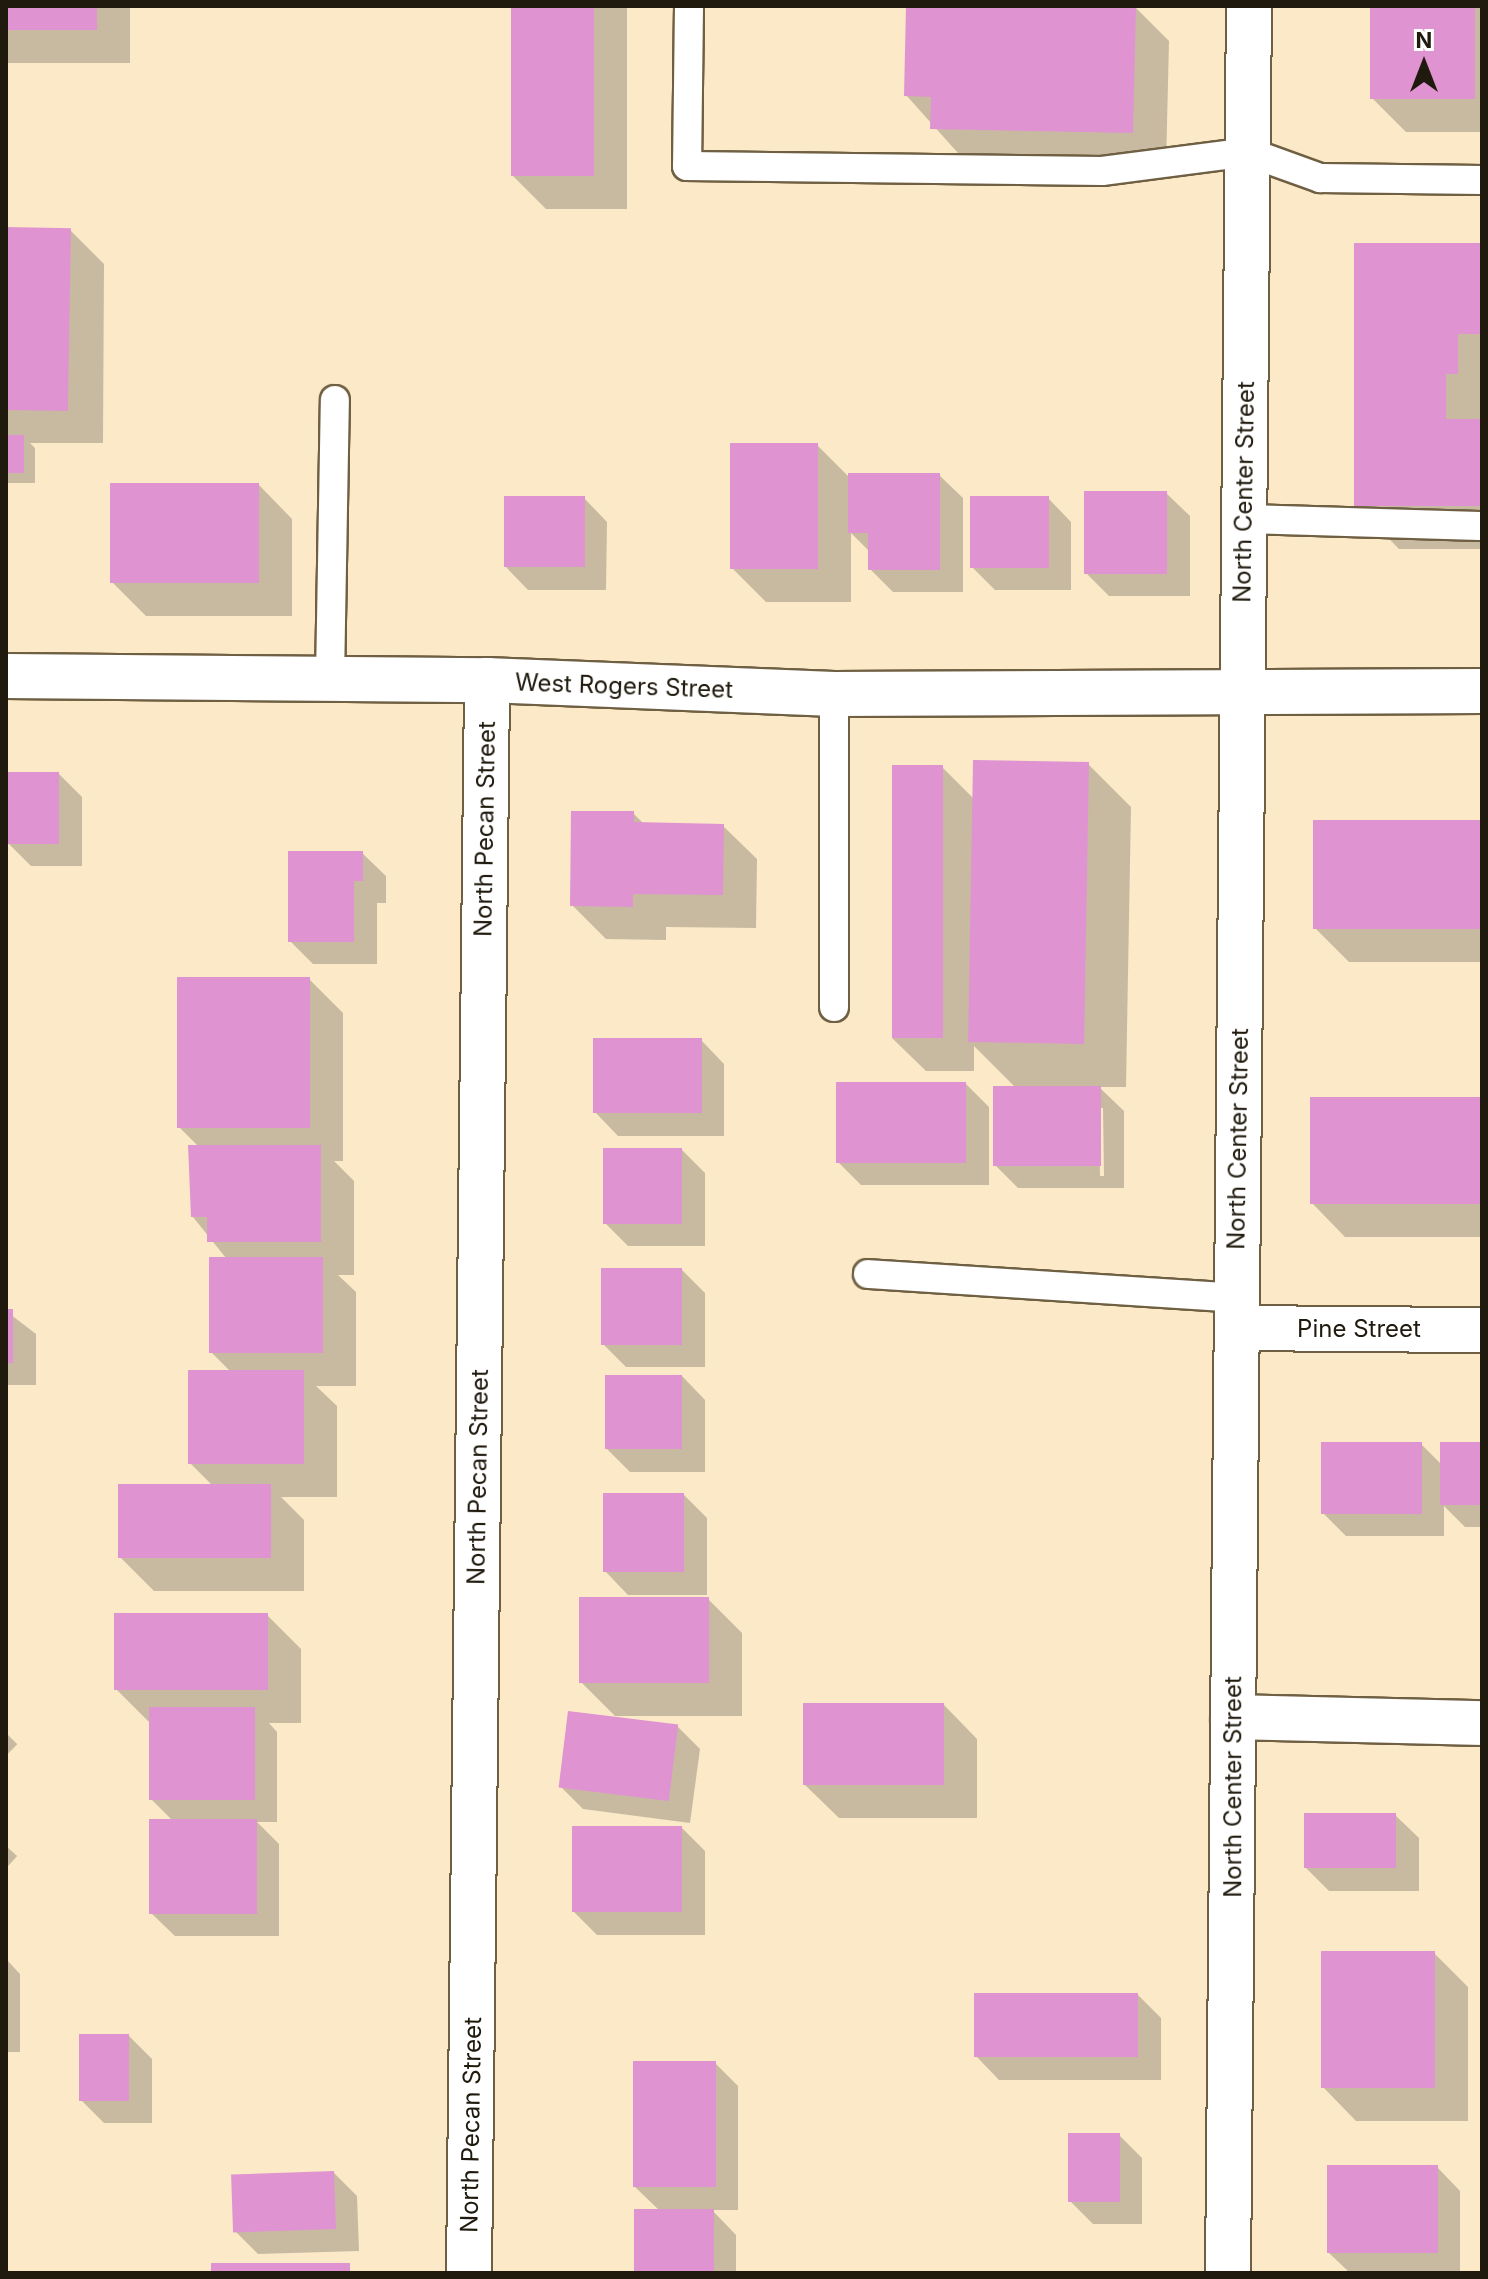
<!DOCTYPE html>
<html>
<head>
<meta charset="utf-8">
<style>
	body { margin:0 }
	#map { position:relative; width:1488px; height:2279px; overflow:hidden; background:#fbe9c8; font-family:Inter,sans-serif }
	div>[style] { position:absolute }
	.shadow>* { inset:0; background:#0003; transform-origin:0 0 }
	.building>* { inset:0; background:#df93d1; transform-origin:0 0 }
	.roads { filter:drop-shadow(2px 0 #706043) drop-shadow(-2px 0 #706043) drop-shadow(0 2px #706043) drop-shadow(0 -2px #706043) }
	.service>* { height:28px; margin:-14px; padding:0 14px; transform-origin:14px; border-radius:14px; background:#fff }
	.minor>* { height:44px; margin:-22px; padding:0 22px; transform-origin:22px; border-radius:22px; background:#fff }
	.secondary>* { height:44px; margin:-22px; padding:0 22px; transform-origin:22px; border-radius:22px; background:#fff }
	span { translate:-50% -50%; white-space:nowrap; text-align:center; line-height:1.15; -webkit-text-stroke:6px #fff; paint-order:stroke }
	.street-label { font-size:24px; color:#201a0e }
	.frame { position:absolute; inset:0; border:8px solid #201a0e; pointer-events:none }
	.north { position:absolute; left:1384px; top:24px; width:80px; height:80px; -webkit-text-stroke:6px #fff; paint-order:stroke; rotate:0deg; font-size:22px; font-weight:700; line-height:32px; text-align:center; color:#201a0e }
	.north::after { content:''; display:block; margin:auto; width:28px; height:36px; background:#201a0e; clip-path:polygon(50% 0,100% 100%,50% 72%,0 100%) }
</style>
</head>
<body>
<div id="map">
	<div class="shadow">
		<i style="left:6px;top:6px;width:124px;height:57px"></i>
		<i style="clip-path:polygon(513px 6px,627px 6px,627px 209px,546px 209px,512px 175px)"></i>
		<i style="clip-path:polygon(908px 6px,1135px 7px,1169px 41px,1166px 166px,966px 162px,906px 95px)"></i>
		<i style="clip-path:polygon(1372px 6px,1482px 6px,1482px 132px,1406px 132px,1372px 98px)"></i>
		<i style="clip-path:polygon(6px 229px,70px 230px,104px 264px,103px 443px,30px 443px,35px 448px,35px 483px,6px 483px)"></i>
		<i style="clip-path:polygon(1482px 245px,1482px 549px,1399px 549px,1356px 505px)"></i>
		<i style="clip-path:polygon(817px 445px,850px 478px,939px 475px,963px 498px,963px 592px,893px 592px,870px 569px,870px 552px,851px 533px,851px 602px,766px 602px,732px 568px)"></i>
		<i style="clip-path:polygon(259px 485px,292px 519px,292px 616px,146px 616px,112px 582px)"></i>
		<i style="clip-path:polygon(1166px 493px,1190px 516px,1190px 596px,1109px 596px,1086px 573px)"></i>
		<i style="clip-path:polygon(584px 498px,607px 522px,606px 590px,528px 590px,505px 566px)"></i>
		<i style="clip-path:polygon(1048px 498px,1071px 522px,1071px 590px,995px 590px,972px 567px)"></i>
		<i style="clip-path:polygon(evenodd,1088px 764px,1131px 807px,1126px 1087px,1099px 1087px,1124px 1111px,1124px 1188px,1018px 1188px,995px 1165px,1016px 1088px,974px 1046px,974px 1071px,926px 1071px,892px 1038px,942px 767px,974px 799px,1088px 764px,1099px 1108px,1103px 1108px,1104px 1176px,1100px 1176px,1099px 1108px)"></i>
		<i style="clip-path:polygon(59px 774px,82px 797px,82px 866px,31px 866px,8px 843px)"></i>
		<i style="clip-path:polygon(633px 813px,644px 824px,723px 826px,757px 859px,756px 928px,666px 927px,666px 940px,606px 939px,572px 905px)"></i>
		<i style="clip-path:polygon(1482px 822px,1482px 962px,1349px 962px,1315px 928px)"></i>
		<i style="clip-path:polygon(362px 853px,386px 876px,386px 903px,377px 903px,377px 964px,313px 964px,290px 941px)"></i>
		<i style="clip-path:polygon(309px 979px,343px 1013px,343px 1161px,334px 1161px,354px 1181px,354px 1275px,338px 1275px,356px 1292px,356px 1386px,316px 1386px,337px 1406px,337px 1497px,281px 1497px,304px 1520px,304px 1591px,154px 1591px,120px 1557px,213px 1486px,190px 1463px,231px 1372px,211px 1352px,226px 1258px,193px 1217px,199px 1147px,179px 1127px)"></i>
		<i style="clip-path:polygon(701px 1040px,724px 1064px,724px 1136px,618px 1136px,595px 1112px)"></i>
		<i style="clip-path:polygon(966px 1084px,989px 1107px,989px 1185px,861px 1185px,838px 1162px)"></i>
		<i style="clip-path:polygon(1482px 1099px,1482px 1237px,1345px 1237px,1312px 1203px)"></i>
		<i style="clip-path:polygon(682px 1150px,705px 1173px,705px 1246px,628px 1246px,605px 1223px)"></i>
		<i style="clip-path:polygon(682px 1270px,705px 1293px,705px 1367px,626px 1367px,603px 1344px)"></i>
		<i style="clip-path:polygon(6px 1311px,36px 1334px,36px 1385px,6px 1385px)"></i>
		<i style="clip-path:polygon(682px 1376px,705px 1400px,705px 1472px,630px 1472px,607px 1449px)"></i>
		<i style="clip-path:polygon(1421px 1444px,1442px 1465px,1482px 1444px,1482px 1527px,1465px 1527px,1444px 1506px,1444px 1536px,1346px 1536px,1323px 1513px)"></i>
		<i style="clip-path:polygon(684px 1495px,707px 1518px,707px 1595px,628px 1595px,605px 1571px)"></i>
		<i style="clip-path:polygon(708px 1599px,742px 1633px,742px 1716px,615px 1716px,581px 1682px)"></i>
		<i style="clip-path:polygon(267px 1615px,301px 1649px,301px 1723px,269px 1723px,277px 1732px,277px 1822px,257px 1822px,279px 1844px,279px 1936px,175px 1936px,151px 1913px,173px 1821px,151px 1799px,150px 1723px,116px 1689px)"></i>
		<i style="clip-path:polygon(944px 1705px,977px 1739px,977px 1818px,839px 1818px,805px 1785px)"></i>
		<i style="clip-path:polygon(677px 1726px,700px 1749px,690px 1823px,583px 1809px,560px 1786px)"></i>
		<i style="left:6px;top:1733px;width:16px;height:97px;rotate:45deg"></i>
		<i style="clip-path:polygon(1395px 1815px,1419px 1838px,1419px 1891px,1329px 1891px,1306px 1868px)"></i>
		<i style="clip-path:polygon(682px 1828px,705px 1851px,705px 1935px,597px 1935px,574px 1912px)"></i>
		<i style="left:6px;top:1846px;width:15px;height:98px;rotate:42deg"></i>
		<i style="clip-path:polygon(1434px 1953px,1468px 1987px,1468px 2121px,1356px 2121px,1323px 2087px)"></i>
		<i style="clip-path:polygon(6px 1959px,20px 1974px,20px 2052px,6px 2052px)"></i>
		<i style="clip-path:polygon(1138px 1995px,1161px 2018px,1161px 2080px,999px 2080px,976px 2056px)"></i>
		<i style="clip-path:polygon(129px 2036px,152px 2059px,152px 2123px,104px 2123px,81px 2100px)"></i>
		<i style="clip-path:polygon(715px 2063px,738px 2086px,738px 2210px,712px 2210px,736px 2235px,736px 2273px,636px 2273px,660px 2211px,635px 2187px)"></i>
		<i style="clip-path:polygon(1119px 2135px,1142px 2158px,1142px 2224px,1093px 2224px,1070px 2201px)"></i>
		<i style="clip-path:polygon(1437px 2167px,1460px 2191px,1460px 2273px,1350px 2273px,1329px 2253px)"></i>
		<i style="clip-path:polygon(334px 2173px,357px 2196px,359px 2251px,258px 2254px,235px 2231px)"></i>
	</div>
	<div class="building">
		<i style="left:6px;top:6px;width:91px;height:24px"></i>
		<i style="left:511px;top:6px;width:83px;height:170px"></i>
		<i style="clip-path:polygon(906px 6px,1136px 6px,1133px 133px,930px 129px,931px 97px,904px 96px)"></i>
		<i style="left:1370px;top:6px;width:105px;height:93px"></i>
		<i style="left:6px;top:227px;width:65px;height:183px;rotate:1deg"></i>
		<i style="clip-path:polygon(1354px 243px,1482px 243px,1482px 334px,1458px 334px,1458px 374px,1446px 374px,1446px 419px,1482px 419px,1482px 506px,1354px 506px)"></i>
		<i style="left:6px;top:435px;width:18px;height:38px"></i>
		<i style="left:730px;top:443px;width:88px;height:126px"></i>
		<i style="clip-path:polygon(848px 473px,940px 473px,940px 570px,868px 570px,868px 533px,848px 533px)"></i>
		<i style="left:110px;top:483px;width:149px;height:100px"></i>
		<i style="left:1084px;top:491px;width:83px;height:83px"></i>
		<i style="left:504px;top:496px;width:81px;height:71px"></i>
		<i style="left:970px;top:496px;width:79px;height:72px"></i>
		<i style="left:973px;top:760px;width:116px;height:282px;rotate:1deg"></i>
		<i style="left:892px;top:765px;width:51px;height:273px"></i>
		<i style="left:6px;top:772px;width:53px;height:72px"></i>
		<i style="clip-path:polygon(571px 811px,634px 811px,634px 822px,724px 824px,723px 895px,633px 894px,633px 907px,570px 906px)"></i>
		<i style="left:1313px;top:820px;width:169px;height:109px"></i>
		<i style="clip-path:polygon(288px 851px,363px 851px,363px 881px,354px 881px,354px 942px,288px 942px)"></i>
		<i style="left:177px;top:977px;width:133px;height:151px"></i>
		<i style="left:593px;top:1038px;width:109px;height:75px"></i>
		<i style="left:836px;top:1082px;width:130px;height:81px"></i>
		<i style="left:993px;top:1086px;width:108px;height:80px"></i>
		<i style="left:1310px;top:1097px;width:172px;height:107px"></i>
		<i style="clip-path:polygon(188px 1145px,321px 1145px,321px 1242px,207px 1242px,207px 1217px,191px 1217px)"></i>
		<i style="left:603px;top:1148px;width:79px;height:76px"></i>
		<i style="left:209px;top:1257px;width:114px;height:96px"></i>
		<i style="left:601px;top:1268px;width:81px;height:77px"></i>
		<i style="left:6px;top:1309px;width:7px;height:54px"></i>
		<i style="left:188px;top:1370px;width:116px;height:94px"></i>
		<i style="left:605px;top:1375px;width:77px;height:74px"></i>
		<i style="left:1321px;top:1442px;width:101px;height:72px"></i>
		<i style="left:1440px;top:1442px;width:42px;height:63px"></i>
		<i style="left:118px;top:1484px;width:153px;height:74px"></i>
		<i style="left:603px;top:1493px;width:81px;height:79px"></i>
		<i style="left:579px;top:1597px;width:130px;height:86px"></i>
		<i style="left:114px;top:1613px;width:154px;height:77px"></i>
		<i style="left:803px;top:1703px;width:141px;height:82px"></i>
		<i style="left:149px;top:1707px;width:106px;height:93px"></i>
		<i style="left:568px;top:1711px;width:111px;height:77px;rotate:7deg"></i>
		<i style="left:1304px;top:1813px;width:92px;height:55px"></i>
		<i style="left:149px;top:1819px;width:108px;height:95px"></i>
		<i style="left:572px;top:1826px;width:110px;height:86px"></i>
		<i style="left:1321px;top:1951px;width:114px;height:137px"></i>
		<i style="left:974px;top:1993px;width:164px;height:64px"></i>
		<i style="left:79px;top:2034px;width:50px;height:67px"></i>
		<i style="left:633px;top:2061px;width:83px;height:126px"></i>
		<i style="left:1068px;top:2133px;width:52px;height:69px"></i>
		<i style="left:1327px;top:2165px;width:111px;height:88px"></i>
		<i style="left:334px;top:2171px;width:58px;height:103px;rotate:88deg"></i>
		<i style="left:634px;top:2209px;width:80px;height:64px"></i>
		<i style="left:211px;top:2263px;width:139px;height:10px"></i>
	</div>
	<div class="roads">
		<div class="service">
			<i style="left:689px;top:6px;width:160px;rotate:90.7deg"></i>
			<i style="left:687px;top:166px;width:415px;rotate:0.7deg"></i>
			<i style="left:1102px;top:171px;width:147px;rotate:-7.4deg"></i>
			<i style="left:1248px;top:152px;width:77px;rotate:19.9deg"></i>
			<i style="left:1320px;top:178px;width:162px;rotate:0.7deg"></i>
			<i style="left:1244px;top:519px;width:238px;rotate:1.7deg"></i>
			<i style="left:330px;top:679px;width:279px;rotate:-89deg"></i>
			<i style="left:834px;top:694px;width:313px;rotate:90deg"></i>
			<i style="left:868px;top:1274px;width:370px;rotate:3.7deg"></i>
		</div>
		<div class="minor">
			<i style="left:6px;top:676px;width:481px;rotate:0.5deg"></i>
			<i style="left:487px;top:680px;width:347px;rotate:2.3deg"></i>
			<i style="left:834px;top:694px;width:648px;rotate:-0.27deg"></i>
			<i style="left:1237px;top:1328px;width:245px;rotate:0.5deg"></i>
			<i style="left:1233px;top:1717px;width:249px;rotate:1.4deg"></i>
			<i style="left:469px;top:2273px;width:1593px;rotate:-89.35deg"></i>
		</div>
		<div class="secondary">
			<i style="left:1228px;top:2273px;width:2267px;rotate:-89.47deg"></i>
		</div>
	</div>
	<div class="street-label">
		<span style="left:1244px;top:492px;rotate:-89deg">North Center Street</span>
		<span style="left:624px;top:686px;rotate:2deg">West Rogers Street</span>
		<span style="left:485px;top:829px;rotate:-89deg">North Pecan Street</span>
		<span style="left:1238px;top:1139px;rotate:-89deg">North Center Street</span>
		<span style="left:1359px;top:1329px">Pine Street</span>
		<span style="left:478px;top:1477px;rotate:-89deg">North Pecan Street</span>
		<span style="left:1233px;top:1787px;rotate:-90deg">North Center Street</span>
		<span style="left:471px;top:2125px;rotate:-89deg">North Pecan Street</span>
	</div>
	<div class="frame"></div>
	<div class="north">N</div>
</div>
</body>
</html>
